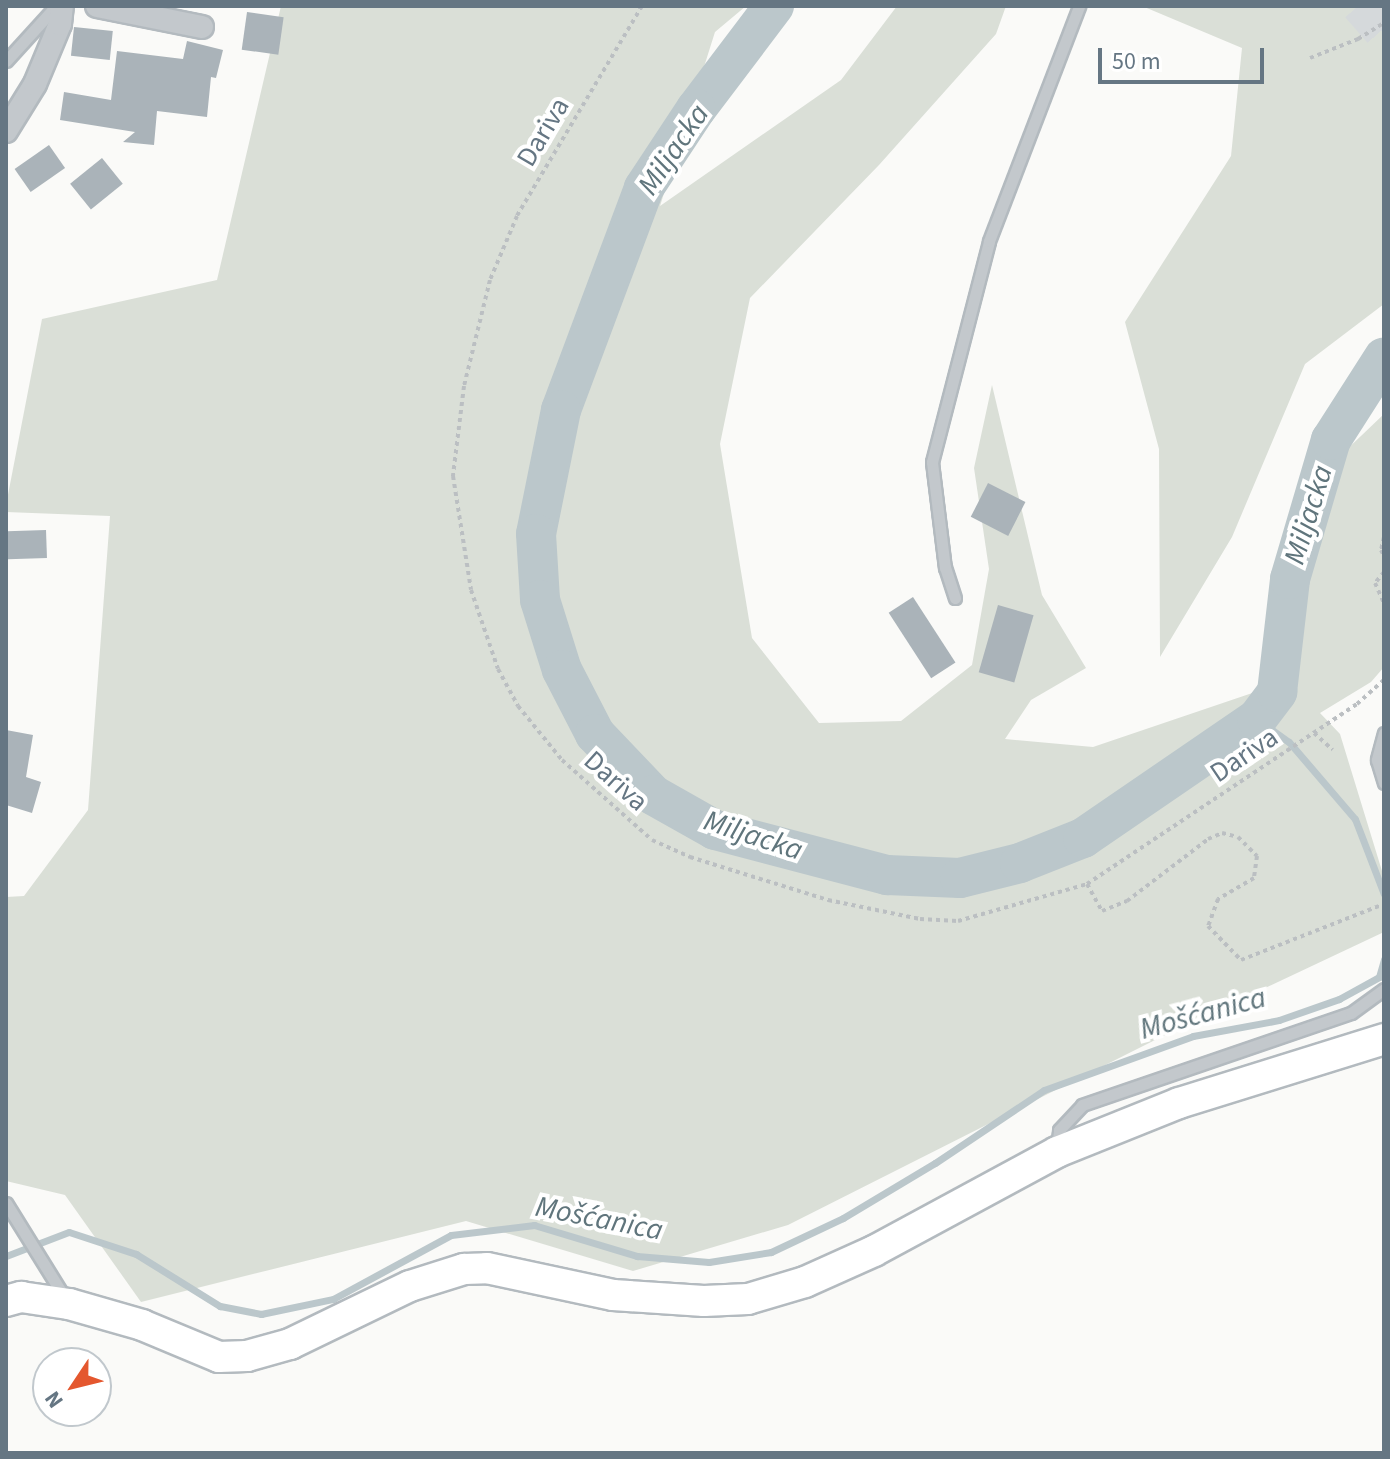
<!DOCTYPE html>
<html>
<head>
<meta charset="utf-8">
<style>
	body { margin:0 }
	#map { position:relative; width:1390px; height:1459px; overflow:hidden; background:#fafaf8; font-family:"Source Sans 3",sans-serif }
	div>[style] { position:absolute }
	.green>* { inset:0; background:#dadfd7 }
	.stream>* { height:7px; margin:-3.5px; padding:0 3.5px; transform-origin:3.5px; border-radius:3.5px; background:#bbc7cb }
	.river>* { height:40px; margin:-20px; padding:0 20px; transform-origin:20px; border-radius:20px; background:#bbc7cb }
	.building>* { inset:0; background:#aab3b9; transform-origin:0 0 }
	.primary-tunnel>* { height:34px; margin-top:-17px; transform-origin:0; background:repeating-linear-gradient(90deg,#d5d9db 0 34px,transparent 0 51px) }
	.path>* { height:4px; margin-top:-2px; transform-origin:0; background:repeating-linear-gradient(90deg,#bbbfc2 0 4px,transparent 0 8px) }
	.roads { filter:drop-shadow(2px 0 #b3babf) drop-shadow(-2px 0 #b3babf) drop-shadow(0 2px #b3babf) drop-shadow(0 -2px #b3babf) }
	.service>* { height:11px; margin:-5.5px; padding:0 5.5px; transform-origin:5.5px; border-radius:5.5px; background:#c3c8cc }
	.minor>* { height:22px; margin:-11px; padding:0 11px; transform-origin:11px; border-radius:11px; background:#c3c8cc }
	.secondary>* { height:30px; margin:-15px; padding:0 15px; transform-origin:15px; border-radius:15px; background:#fff }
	span { translate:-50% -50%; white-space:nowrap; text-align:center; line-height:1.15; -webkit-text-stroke:8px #fff; paint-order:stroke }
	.street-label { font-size:28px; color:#657683 }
	.water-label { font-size:30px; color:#60757c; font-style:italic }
	.frame { position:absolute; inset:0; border:8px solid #657683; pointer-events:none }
	.north { position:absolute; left:32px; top:1347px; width:80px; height:80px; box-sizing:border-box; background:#fff; border:2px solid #c1c8cd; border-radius:50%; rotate:235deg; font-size:22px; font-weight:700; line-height:32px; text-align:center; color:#657683 }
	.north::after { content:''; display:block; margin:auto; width:28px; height:36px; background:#e4572e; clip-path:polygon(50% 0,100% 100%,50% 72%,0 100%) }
	.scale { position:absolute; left:1098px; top:48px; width:166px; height:36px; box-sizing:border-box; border:4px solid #657683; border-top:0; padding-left:10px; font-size:24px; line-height:28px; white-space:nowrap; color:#657683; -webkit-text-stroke:6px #fff; paint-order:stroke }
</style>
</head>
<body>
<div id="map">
	<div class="green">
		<i style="clip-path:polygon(281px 6px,746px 6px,715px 32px,660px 206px,841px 80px,897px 6px,1006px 6px,996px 34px,879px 165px,750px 298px,720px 444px,752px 638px,819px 723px,901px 721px,972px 665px,989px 569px,974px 468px,992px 385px,1042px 595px,1086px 668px,1031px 700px,1005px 739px,1093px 747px,1267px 688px,1340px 456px,1384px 414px,1384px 667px,1371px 682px,1320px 713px,1340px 734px,1382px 871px,1384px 866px,1384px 932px,1155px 1040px,788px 1225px,633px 1271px,466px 1221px,141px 1302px,65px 1195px,6px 1181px,6px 897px,24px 896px,88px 810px,110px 516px,6px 512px,6px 505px,42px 319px,217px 280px)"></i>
		<i style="clip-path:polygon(1142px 6px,1384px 6px,1384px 304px,1305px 364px,1232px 537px,1160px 657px,1159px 449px,1125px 322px,1231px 156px,1242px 48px)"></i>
	</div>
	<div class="stream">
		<i style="left:1257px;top:719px;width:39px;rotate:36deg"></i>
		<i style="left:1289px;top:742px;width:101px;rotate:49.4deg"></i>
		<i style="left:1355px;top:819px;width:80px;rotate:68.9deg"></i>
		<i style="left:6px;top:1256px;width:67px;rotate:-20.9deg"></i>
		<i style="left:69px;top:1232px;width:71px;rotate:18.2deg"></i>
		<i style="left:136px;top:1254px;width:99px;rotate:31.8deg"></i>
		<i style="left:220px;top:1306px;width:42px;rotate:11deg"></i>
		<i style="left:261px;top:1314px;width:74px;rotate:-11.8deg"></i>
		<i style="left:333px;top:1299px;width:134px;rotate:-28.5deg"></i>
		<i style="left:451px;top:1235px;width:84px;rotate:-6.9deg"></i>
		<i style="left:534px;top:1225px;width:108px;rotate:16.8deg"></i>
		<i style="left:637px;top:1256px;width:72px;rotate:4.8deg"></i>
		<i style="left:709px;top:1262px;width:63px;rotate:-9.2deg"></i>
		<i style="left:771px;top:1252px;width:80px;rotate:-25.3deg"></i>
		<i style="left:843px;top:1218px;width:107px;rotate:-30.9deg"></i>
		<i style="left:935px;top:1163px;width:131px;rotate:-33.8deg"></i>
		<i style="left:1044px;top:1090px;width:158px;rotate:-19.9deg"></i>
		<i style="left:1193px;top:1036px;width:87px;rotate:-10.5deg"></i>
		<i style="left:1279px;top:1020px;width:64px;rotate:-19.3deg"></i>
		<i style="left:1339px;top:999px;width:46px;rotate:-28.8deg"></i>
		<i style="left:1379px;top:977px;width:19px;rotate:-74deg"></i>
	</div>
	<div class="river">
		<i style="left:774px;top:6px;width:129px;rotate:127.1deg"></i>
		<i style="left:696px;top:109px;width:95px;rotate:123.4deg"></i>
		<i style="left:644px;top:188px;width:237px;rotate:110.5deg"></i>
		<i style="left:561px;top:410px;width:126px;rotate:101.4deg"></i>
		<i style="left:536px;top:534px;width:66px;rotate:86.5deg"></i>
		<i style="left:540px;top:600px;width:73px;rotate:72.6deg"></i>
		<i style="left:562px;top:670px;width:72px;rotate:62.7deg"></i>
		<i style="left:595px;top:734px;width:84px;rotate:46.4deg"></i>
		<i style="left:653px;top:795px;width:71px;rotate:29.4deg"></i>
		<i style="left:715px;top:830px;width:178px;rotate:14.7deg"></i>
		<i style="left:887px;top:875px;width:73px;rotate:2.4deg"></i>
		<i style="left:960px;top:878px;width:62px;rotate:-14deg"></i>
		<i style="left:1020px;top:863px;width:68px;rotate:-21.6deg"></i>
		<i style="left:1083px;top:838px;width:211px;rotate:-34.4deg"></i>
		<i style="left:1257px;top:719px;width:34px;rotate:-53deg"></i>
		<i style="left:1277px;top:692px;width:114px;rotate:-83.4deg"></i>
		<i style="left:1290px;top:579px;width:145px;rotate:-73.6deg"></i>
		<i style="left:1331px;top:440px;width:98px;rotate:-57.4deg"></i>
	</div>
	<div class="building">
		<i style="left:247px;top:12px;width:37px;height:38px;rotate:8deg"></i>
		<i style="left:74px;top:27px;width:39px;height:29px;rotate:6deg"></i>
		<i style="clip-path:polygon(187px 41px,223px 50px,216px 78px,211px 77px,207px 117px,157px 111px,154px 145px,123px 142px,135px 132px,60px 120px,64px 92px,111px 100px,117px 51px,183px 59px)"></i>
		<i style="left:49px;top:145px;width:28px;height:42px;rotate:55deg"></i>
		<i style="left:102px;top:158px;width:33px;height:41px;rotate:51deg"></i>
		<i style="left:988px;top:483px;width:42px;height:38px;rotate:27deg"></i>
		<i style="left:46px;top:530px;width:28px;height:39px;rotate:88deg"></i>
		<i style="left:913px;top:597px;width:78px;height:29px;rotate:57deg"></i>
		<i style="left:998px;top:605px;width:37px;height:70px;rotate:16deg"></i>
		<i style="clip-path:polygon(6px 730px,33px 735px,26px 777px,41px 782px,32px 813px,6px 805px)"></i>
	</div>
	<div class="primary-tunnel">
		<i style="left:1358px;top:6px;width:40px;rotate:49deg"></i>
	</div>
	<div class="path">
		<i style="left:642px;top:6px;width:244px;rotate:120.8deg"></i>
		<i style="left:517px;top:216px;width:69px;rotate:112.9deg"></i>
		<i style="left:490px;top:280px;width:109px;rotate:103.8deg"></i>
		<i style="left:464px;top:386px;width:91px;rotate:97deg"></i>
		<i style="left:453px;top:476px;width:115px;rotate:81deg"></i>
		<i style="left:471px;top:590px;width:83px;rotate:71.1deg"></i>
		<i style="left:498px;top:669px;width:42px;rotate:61.6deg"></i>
		<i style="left:518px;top:706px;width:70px;rotate:50.8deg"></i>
		<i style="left:562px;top:760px;width:120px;rotate:41.6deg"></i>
		<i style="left:652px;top:840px;width:42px;rotate:24.1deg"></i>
		<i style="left:690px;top:857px;width:145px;rotate:17.3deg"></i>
		<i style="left:828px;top:900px;width:94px;rotate:11.7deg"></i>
		<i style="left:920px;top:919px;width:38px;rotate:3deg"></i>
		<i style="left:958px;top:921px;width:134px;rotate:-16deg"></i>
		<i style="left:1087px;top:884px;width:324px;rotate:-33.7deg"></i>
		<i style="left:1357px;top:704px;width:36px;rotate:-42deg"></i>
		<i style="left:1310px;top:58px;width:52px;rotate:-21.6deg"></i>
		<i style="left:1358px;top:39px;width:31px;rotate:-32deg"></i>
		<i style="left:1384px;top:537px;width:13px;rotate:103deg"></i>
		<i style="left:1381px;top:550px;width:7px;rotate:63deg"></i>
		<i style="left:1384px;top:572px;width:14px;rotate:129deg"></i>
		<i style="left:1375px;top:583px;width:22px;rotate:66deg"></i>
		<i style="left:1314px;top:733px;width:25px;rotate:42deg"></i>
		<i style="left:1087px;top:884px;width:31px;rotate:61deg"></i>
		<i style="left:1102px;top:911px;width:27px;rotate:-22deg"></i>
		<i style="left:1127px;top:901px;width:102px;rotate:-37.4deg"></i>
		<i style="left:1208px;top:839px;width:15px;rotate:-23deg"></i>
		<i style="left:1222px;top:833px;width:16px;rotate:14deg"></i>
		<i style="left:1238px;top:837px;width:27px;rotate:45deg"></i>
		<i style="left:1257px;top:856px;width:22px;rotate:98deg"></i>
		<i style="left:1254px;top:878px;width:42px;rotate:149.7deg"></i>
		<i style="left:1218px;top:899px;width:29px;rotate:110deg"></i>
		<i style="left:1208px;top:926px;width:47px;rotate:45.9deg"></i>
		<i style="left:1241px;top:960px;width:154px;rotate:-21.4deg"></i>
	</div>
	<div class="roads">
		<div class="service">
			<i style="left:6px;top:61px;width:74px;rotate:-47.7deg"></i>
			<i style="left:955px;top:598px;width:32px;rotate:-108deg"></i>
			<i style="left:945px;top:568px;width:107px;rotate:-97deg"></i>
			<i style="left:932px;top:462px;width:228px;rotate:-75.5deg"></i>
			<i style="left:989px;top:241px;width:252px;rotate:-69deg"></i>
			<i style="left:1384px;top:733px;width:28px;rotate:105deg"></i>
			<i style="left:1377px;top:760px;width:24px;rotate:73deg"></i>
			<i style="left:1057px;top:1150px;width:20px;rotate:-84deg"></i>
			<i style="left:1059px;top:1130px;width:34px;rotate:-47deg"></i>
			<i style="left:1082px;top:1105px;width:284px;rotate:-18.9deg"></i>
			<i style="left:1351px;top:1013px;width:41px;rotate:-36deg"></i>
			<i style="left:6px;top:1203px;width:112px;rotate:58.2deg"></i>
		</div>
		<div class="minor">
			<i style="left:97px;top:6px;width:107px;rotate:11.3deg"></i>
			<i style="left:6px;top:131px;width:55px;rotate:-58.3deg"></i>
			<i style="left:35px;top:84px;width:65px;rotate:-67.4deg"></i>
			<i style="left:60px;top:24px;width:18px;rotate:-84deg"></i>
		</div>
		<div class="secondary">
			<i style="left:6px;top:1301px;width:16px;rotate:-15deg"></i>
			<i style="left:21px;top:1297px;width:49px;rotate:8.3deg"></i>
			<i style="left:69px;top:1304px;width:76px;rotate:16deg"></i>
			<i style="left:142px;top:1325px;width:83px;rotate:22.6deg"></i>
			<i style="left:219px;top:1357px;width:28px;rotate:-2deg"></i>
			<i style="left:247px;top:1356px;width:45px;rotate:-15.6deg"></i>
			<i style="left:290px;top:1344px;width:133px;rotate:-25.8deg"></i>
			<i style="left:410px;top:1286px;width:57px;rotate:-17.5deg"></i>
			<i style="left:464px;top:1269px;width:23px;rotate:-2deg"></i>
			<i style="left:487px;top:1268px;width:129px;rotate:12.1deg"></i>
			<i style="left:613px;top:1295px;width:91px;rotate:3.8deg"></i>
			<i style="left:704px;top:1301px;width:44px;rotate:-2.6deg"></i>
			<i style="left:748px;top:1299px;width:59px;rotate:-16.6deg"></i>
			<i style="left:805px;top:1282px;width:76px;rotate:-24.2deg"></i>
			<i style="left:874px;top:1251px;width:208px;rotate:-28.4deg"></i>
			<i style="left:1057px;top:1152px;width:131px;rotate:-21.9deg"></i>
			<i style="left:1179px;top:1103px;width:215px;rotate:-17.3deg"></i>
		</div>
	</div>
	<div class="street-label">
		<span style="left:543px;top:132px;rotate:-59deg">Dariva</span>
		<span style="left:1244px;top:755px;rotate:-34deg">Dariva</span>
		<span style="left:616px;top:781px;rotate:42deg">Dariva</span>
	</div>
	<div class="water-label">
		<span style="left:674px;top:150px;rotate:-56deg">Miljacka</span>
		<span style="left:1309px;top:515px;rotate:-73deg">Miljacka</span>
		<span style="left:753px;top:836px;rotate:18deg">Miljacka</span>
		<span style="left:1203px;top:1014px;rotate:-15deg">Mošćanica</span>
		<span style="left:599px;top:1219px;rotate:11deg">Mošćanica</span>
	</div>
	<div class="frame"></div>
	<div class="north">N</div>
	<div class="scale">50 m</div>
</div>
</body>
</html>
